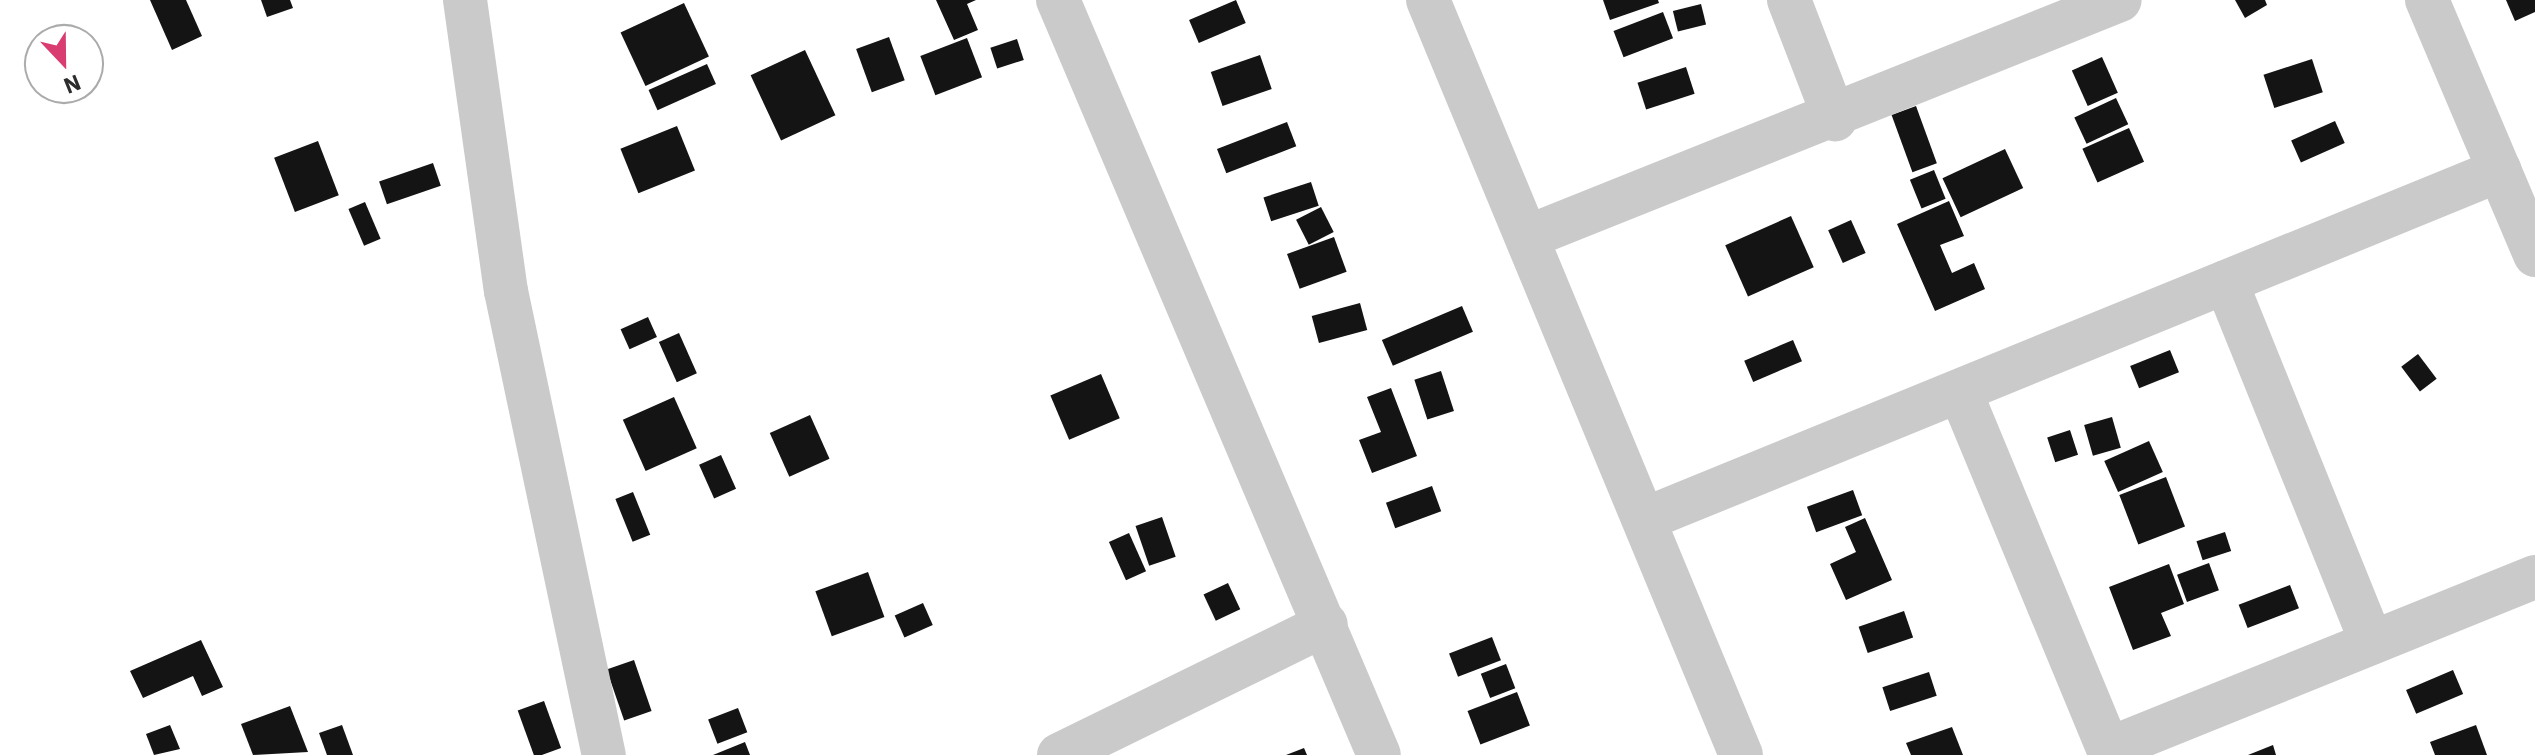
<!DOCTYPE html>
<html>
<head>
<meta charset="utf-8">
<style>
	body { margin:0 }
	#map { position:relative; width:2535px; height:755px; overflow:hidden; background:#fff; font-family:"IBM Plex Sans",sans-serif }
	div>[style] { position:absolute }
	.building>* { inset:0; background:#141414; transform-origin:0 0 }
	.street>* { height:44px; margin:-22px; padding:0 22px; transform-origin:22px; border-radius:22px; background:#cacaca }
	span { translate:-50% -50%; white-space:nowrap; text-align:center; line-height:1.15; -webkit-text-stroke:8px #fff; paint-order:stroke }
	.north { position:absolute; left:24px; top:24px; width:80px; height:80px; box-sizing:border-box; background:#fff; border:2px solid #ababab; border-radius:50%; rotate:158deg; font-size:22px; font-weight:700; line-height:32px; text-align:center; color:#2d2d2d }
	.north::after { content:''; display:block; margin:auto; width:28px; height:36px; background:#d83c71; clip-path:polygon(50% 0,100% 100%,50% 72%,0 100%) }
</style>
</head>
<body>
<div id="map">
	<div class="building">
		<i style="clip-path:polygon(150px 0,186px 0,202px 36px,172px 50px)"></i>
		<i style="clip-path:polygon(261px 0,290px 0,293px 8px,267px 17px)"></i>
		<i style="clip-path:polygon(936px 0,976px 0,967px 4px,978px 30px,954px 40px)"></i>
		<i style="left:1236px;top:0;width:25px;height:51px;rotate:67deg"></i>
		<i style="clip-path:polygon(1603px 0,1658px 0,1659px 3px,1610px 20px)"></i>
		<i style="clip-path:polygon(2235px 0,2265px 0,2267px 5px,2245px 18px)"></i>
		<i style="clip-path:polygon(2506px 0,2535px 0,2535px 12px,2515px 21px)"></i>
		<i style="left:684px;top:3px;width:59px;height:70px;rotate:65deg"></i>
		<i style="left:1701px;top:4px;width:21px;height:29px;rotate:76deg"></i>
		<i style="left:1663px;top:12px;width:28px;height:53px;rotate:69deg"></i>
		<i style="left:889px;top:37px;width:46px;height:35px;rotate:70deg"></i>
		<i style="left:967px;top:38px;width:42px;height:50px;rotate:69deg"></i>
		<i style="left:1017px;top:39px;width:22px;height:28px;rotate:72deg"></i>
		<i style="left:805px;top:50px;width:72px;height:60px;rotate:65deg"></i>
		<i style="left:1260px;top:55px;width:36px;height:52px;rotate:71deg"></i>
		<i style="left:2102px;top:57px;width:39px;height:33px;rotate:66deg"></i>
		<i style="left:2312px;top:59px;width:35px;height:51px;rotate:72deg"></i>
		<i style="left:707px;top:64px;width:22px;height:64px;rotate:66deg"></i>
		<i style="left:1686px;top:67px;width:28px;height:51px;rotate:72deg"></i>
		<i style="left:2116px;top:98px;width:29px;height:46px;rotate:65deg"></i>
		<i style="left:1916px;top:106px;width:61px;height:26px;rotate:70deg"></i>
		<i style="left:2335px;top:121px;width:24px;height:48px;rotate:66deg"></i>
		<i style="left:1287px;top:122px;width:26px;height:75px;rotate:69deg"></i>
		<i style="left:677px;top:126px;width:48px;height:61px;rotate:68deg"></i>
		<i style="left:2129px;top:128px;width:37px;height:51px;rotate:66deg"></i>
		<i style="left:318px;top:141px;width:58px;height:47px;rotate:69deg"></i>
		<i style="left:2005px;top:149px;width:43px;height:69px;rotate:65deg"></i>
		<i style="left:433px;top:163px;width:24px;height:57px;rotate:71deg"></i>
		<i style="left:1934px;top:170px;width:31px;height:26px;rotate:68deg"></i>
		<i style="left:1311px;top:182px;width:25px;height:50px;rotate:72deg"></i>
		<i style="clip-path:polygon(1949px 201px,1964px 236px,1940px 245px,1952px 273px,1974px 263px,1985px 289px,1935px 311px,1897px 224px)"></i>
		<i style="left:365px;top:202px;width:40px;height:18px;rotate:67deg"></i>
		<i style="left:1321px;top:207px;width:28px;height:28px;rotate:63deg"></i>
		<i style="left:1791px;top:216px;width:56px;height:72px;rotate:66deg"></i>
		<i style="left:1851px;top:220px;width:36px;height:25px;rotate:66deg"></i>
		<i style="left:1334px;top:237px;width:37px;height:50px;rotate:70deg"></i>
		<i style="left:1360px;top:303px;width:28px;height:50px;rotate:75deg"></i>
		<i style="left:1462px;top:306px;width:28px;height:87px;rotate:67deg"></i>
		<i style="left:648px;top:317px;width:22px;height:30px;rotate:66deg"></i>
		<i style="left:679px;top:333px;width:44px;height:22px;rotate:66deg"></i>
		<i style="left:1793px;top:340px;width:23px;height:53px;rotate:67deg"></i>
		<i style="left:2170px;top:350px;width:24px;height:43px;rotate:68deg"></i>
		<i style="left:2418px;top:354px;width:31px;height:21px;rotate:53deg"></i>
		<i style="left:1441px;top:371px;width:42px;height:28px;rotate:72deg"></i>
		<i style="left:1101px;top:374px;width:48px;height:55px;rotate:67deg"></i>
		<i style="clip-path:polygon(1391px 388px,1417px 456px,1372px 473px,1359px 440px,1381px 432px,1367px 397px)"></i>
		<i style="left:674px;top:397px;width:56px;height:56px;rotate:66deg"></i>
		<i style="left:810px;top:415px;width:48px;height:44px;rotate:66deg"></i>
		<i style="left:2112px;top:417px;width:32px;height:29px;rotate:74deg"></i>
		<i style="left:2070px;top:430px;width:26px;height:24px;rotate:72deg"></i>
		<i style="left:2149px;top:441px;width:34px;height:49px;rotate:66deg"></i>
		<i style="left:721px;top:455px;width:37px;height:24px;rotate:66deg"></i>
		<i style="left:2166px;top:477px;width:53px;height:50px;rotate:69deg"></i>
		<i style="left:1432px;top:486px;width:27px;height:49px;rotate:70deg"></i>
		<i style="left:1853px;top:490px;width:27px;height:49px;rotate:70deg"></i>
		<i style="left:633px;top:492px;width:46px;height:19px;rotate:68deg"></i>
		<i style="left:1162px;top:517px;width:42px;height:28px;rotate:71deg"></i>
		<i style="clip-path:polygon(1865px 518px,1892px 580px,1846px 600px,1830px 564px,1856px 552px,1845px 527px)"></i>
		<i style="left:2225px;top:532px;width:20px;height:30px;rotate:72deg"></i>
		<i style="left:1129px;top:533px;width:42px;height:22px;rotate:66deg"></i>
		<i style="left:2209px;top:563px;width:29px;height:34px;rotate:70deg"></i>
		<i style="clip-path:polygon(2169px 564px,2184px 604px,2161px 613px,2171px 636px,2133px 650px,2109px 587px)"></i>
		<i style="left:868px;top:572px;width:48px;height:56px;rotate:70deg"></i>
		<i style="left:1228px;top:583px;width:29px;height:27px;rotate:65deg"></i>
		<i style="left:2290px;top:585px;width:25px;height:55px;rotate:69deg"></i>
		<i style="left:923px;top:603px;width:24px;height:31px;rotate:66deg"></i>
		<i style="left:1904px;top:611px;width:28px;height:48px;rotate:71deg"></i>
		<i style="left:1492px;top:637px;width:25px;height:46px;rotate:69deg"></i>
		<i style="clip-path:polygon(201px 640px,223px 687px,202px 696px,193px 676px,143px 698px,130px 671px)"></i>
		<i style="left:634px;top:660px;width:54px;height:29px;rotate:71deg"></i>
		<i style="left:1506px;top:664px;width:26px;height:27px;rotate:69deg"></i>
		<i style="left:2453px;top:670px;width:26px;height:51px;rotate:67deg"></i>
		<i style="left:1929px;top:672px;width:25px;height:49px;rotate:72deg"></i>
		<i style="left:1517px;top:692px;width:36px;height:53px;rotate:69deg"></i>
		<i style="left:544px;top:701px;width:50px;height:28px;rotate:70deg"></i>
		<i style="clip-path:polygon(290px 706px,308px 752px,253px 755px,241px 724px)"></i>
		<i style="left:738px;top:708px;width:26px;height:32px;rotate:69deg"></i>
		<i style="clip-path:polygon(170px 725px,180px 749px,154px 755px,146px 734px)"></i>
		<i style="clip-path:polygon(342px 725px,353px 755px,327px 755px,319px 733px)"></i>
		<i style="clip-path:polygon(2476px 725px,2487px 755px,2435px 755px,2430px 742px)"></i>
		<i style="clip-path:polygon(1952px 727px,1963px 755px,1911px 755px,1906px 743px)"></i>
		<i style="clip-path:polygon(745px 742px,750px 755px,713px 755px)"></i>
		<i style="clip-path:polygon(2273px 745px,2276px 755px,2248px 755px)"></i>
		<i style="clip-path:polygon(1304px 748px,1307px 755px,1286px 755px)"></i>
	</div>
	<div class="street">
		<i style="left:465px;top:0;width:294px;rotate:82deg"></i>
		<i style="left:506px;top:291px;width:474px;rotate:78.1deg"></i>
		<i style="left:1058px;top:0;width:820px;rotate:66.97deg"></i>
		<i style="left:1428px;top:0;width:817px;rotate:67.48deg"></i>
		<i style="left:1789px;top:0;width:128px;rotate:68.9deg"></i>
		<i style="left:2427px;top:0;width:277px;rotate:67deg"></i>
		<i style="left:1530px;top:236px;width:635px;rotate:-21.8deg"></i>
		<i style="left:2226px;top:282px;width:389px;rotate:68deg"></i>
		<i style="left:1960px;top:391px;width:394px;rotate:67.5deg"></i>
		<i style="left:1645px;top:519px;width:923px;rotate:-22.2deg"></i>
		<i style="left:2109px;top:749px;width:459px;rotate:-22deg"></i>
		<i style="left:1059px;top:755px;width:297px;rotate:-26.1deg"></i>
	</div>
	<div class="north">N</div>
</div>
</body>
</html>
